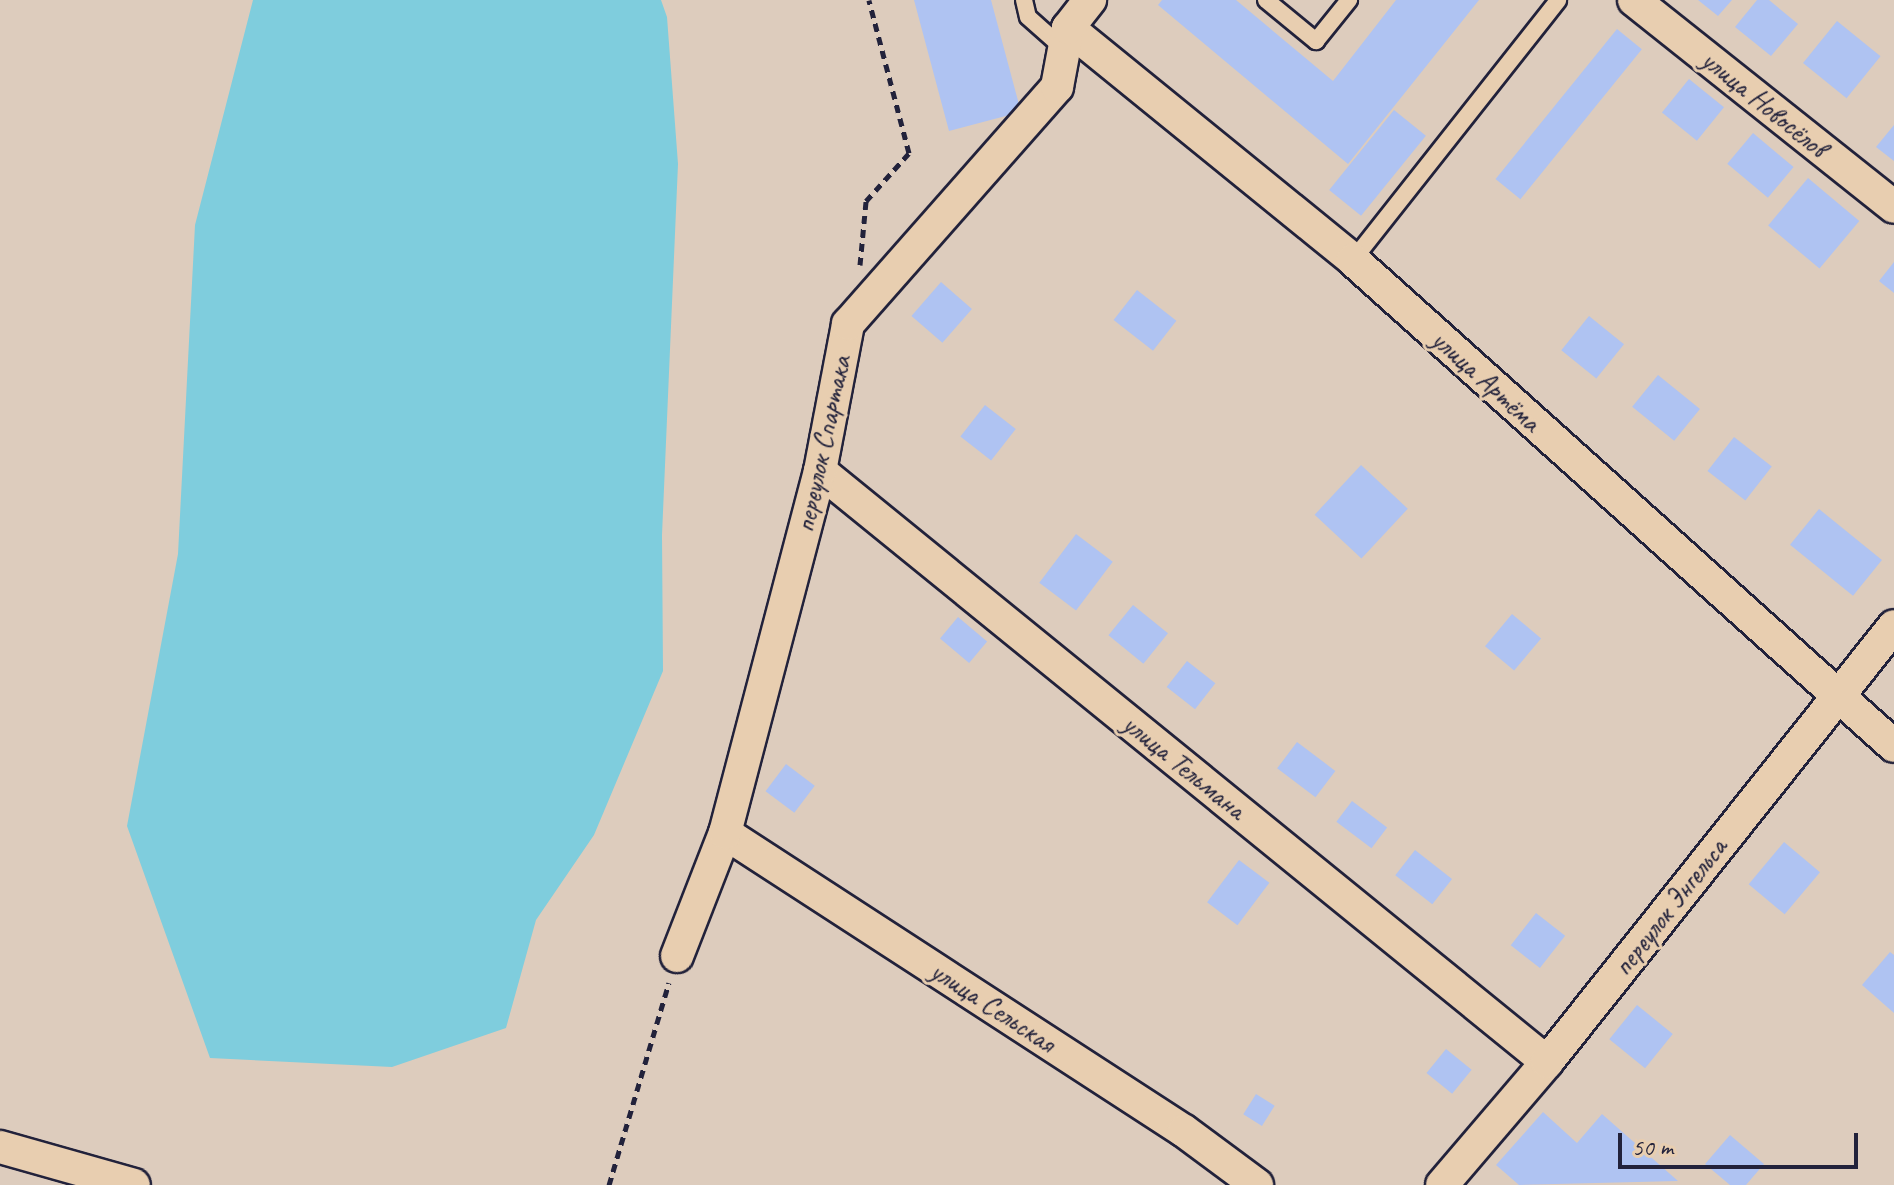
<!DOCTYPE html>
<html>
<head>
<meta charset="utf-8">
<style>
	body { margin:0 }
	#map { position:relative; width:1894px; height:1185px; overflow:hidden; background:#ddccbd; font-family:Caveat,sans-serif }
	div>[style] { position:absolute }
	.water>* { inset:0; background:#7fcddd }
	.building>* { inset:0; background:#afc3f2; transform-origin:0 0 }
	.path>* { height:5px; margin-top:-2.5px; transform-origin:0; background:repeating-linear-gradient(90deg,#22223b 0 8px,transparent 0 14px) }
	.roads { filter:drop-shadow(2px 0 #22223b) drop-shadow(-2px 0 #22223b) drop-shadow(0 2px #22223b) drop-shadow(0 -2px #22223b) }
	.lane>* { height:16px; margin:-8px; padding:0 8px; transform-origin:8px; border-radius:8px; background:#e8ceb0 }
	.street>* { height:32px; margin:-16px; padding:0 16px; transform-origin:16px; border-radius:16px; background:#e8ceb0 }
	span { translate:-50% -50%; white-space:nowrap; text-align:center; line-height:1.15; -webkit-text-stroke:6px #e8ceb0; paint-order:stroke }
	.street-label { font-size:28px; color:#22223b }
	.scale { position:absolute; left:1618px; top:1133px; width:240px; height:36px; box-sizing:border-box; border:4px solid #22223b; border-top:0; padding-left:10px; font-size:24px; line-height:28px; white-space:nowrap; color:#22223b; -webkit-text-stroke:6px #e8ceb0; paint-order:stroke }
</style>
</head>
<body>
<div id="map">
	<div class="water">
		<i style="clip-path:polygon(253px 0,661px 0,667px 17px,678px 164px,662px 535px,663px 671px,594px 835px,536px 920px,506px 1028px,392px 1067px,210px 1058px,127px 826px,178px 554px,195px 225px)"></i>
	</div>
	<div class="building">
		<i style="clip-path:polygon(914px 0,991px 0,1021px 112px,949px 131px)"></i>
		<i style="clip-path:polygon(1162px 0,1236px 0,1333px 81px,1396px 0,1479px 0,1348px 164px,1158px 5px)"></i>
		<i style="clip-path:polygon(1698px 0,1732px 0,1718px 16px)"></i>
		<i style="clip-path:polygon(1757px 0,1769px 0,1798px 24px,1771px 56px,1735px 27px)"></i>
		<i style="left:1837px;top:21px;width:56px;height:54px;rotate:39deg"></i>
		<i style="left:1617px;top:29px;width:32px;height:193px;rotate:39deg"></i>
		<i style="left:1689px;top:79px;width:45px;height:43px;rotate:39deg"></i>
		<i style="left:1394px;top:110px;width:41px;height:103px;rotate:39deg"></i>
		<i style="clip-path:polygon(1894px 125px,1894px 161px,1876px 147px)"></i>
		<i style="left:1753px;top:133px;width:53px;height:40px;rotate:40deg"></i>
		<i style="left:1808px;top:178px;width:67px;height:62px;rotate:40deg"></i>
		<i style="clip-path:polygon(1894px 262px,1894px 293px,1879px 281px)"></i>
		<i style="left:941px;top:282px;width:41px;height:45px;rotate:41deg"></i>
		<i style="left:1137px;top:290px;width:50px;height:38px;rotate:38deg"></i>
		<i style="left:1589px;top:316px;width:45px;height:44px;rotate:39deg"></i>
		<i style="left:1658px;top:375px;width:54px;height:41px;rotate:39deg"></i>
		<i style="left:985px;top:405px;width:39px;height:40px;rotate:38deg"></i>
		<i style="left:1734px;top:437px;width:48px;height:43px;rotate:38deg"></i>
		<i style="left:1361px;top:465px;width:64px;height:68px;rotate:43deg"></i>
		<i style="left:1819px;top:509px;width:81px;height:46px;rotate:39deg"></i>
		<i style="left:1076px;top:534px;width:46px;height:61px;rotate:37deg"></i>
		<i style="left:1133px;top:605px;width:45px;height:39px;rotate:39deg"></i>
		<i style="left:1512px;top:614px;width:38px;height:42px;rotate:40deg"></i>
		<i style="left:958px;top:617px;width:38px;height:28px;rotate:40deg"></i>
		<i style="left:1187px;top:661px;width:36px;height:33px;rotate:38deg"></i>
		<i style="left:1297px;top:742px;width:48px;height:33px;rotate:37deg"></i>
		<i style="left:786px;top:764px;width:36px;height:34px;rotate:37deg"></i>
		<i style="left:1352px;top:801px;width:44px;height:26px;rotate:37deg"></i>
		<i style="left:1784px;top:842px;width:47px;height:55px;rotate:40deg"></i>
		<i style="left:1415px;top:850px;width:47px;height:32px;rotate:38deg"></i>
		<i style="left:1239px;top:860px;width:38px;height:53px;rotate:37deg"></i>
		<i style="left:1536px;top:913px;width:37px;height:41px;rotate:38deg"></i>
		<i style="clip-path:polygon(1890px 952px,1894px 955px,1894px 1013px,1862px 985px)"></i>
		<i style="left:1637px;top:1005px;width:46px;height:44px;rotate:39deg"></i>
		<i style="left:1446px;top:1049px;width:33px;height:31px;rotate:39deg"></i>
		<i style="left:1256px;top:1094px;width:22px;height:24px;rotate:32deg"></i>
		<i style="clip-path:polygon(1543px 1112px,1577px 1143px,1602px 1114px,1678px 1181px,1519px 1185px,1496px 1165px)"></i>
		<i style="clip-path:polygon(1730px 1135px,1764px 1164px,1746px 1185px,1730px 1185px,1705px 1164px)"></i>
	</div>
	<div class="path">
		<i style="left:860px;top:265px;width:64px;rotate:-84.6deg"></i>
		<i style="left:866px;top:201px;width:64px;rotate:-48.1deg"></i>
		<i style="left:909px;top:153px;width:158px;rotate:-104.7deg"></i>
		<i style="left:609px;top:1185px;width:211px;rotate:-73.5deg"></i>
	</div>
	<div class="roads">
		<div class="lane">
			<i style="left:1024px;top:0;width:17px;rotate:77deg"></i>
			<i style="left:1028px;top:17px;width:48px;rotate:41.6deg"></i>
			<i style="left:1266px;top:0;width:65px;rotate:39.4deg"></i>
			<i style="left:1316px;top:41px;width:53px;rotate:-51.2deg"></i>
			<i style="left:1353px;top:260px;width:331px;rotate:-51.7deg"></i>
		</div>
		<div class="street">
			<i style="left:1634px;top:0;width:332px;rotate:38.5deg"></i>
			<i style="left:1068px;top:28px;width:367px;rotate:39.1deg"></i>
			<i style="left:1353px;top:260px;width:727px;rotate:41.93deg"></i>
			<i style="left:820px;top:471px;width:937px;rotate:39.11deg"></i>
			<i style="left:725px;top:833px;width:547px;rotate:32.99deg"></i>
			<i style="left:1184px;top:1131px;width:91px;rotate:36.5deg"></i>
			<i style="left:677px;top:956px;width:132px;rotate:-68.7deg"></i>
			<i style="left:725px;top:833px;width:374px;rotate:-75.3deg"></i>
			<i style="left:820px;top:471px;width:150px;rotate:-79.2deg"></i>
			<i style="left:848px;top:324px;width:316px;rotate:-48.6deg"></i>
			<i style="left:1057px;top:87px;width:60px;rotate:-79.4deg"></i>
			<i style="left:1068px;top:28px;width:36px;rotate:-52deg"></i>
			<i style="left:0;top:1147px;width:139px;rotate:15.8deg"></i>
			<i style="left:1442px;top:1185px;width:162px;rotate:-49.5deg"></i>
			<i style="left:1547px;top:1062px;width:557px;rotate:-51.48deg"></i>
		</div>
	</div>
	<div class="street-label">
		<span style="left:1764px;top:104px;rotate:39deg">улица Новосёлов</span>
		<span style="left:1486px;top:381px;rotate:42deg">улица Артёма</span>
		<span style="left:823px;top:444px;rotate:-78deg">переулок Спартака</span>
		<span style="left:1184px;top:767px;rotate:39deg">улица Тельмана</span>
		<span style="left:1670px;top:907px;rotate:-52deg">переулок Энгельса</span>
		<span style="left:993px;top:1007px;rotate:33deg">улица Сельская</span>
	</div>
	<div class="scale">50 m</div>
</div>
</body>
</html>
